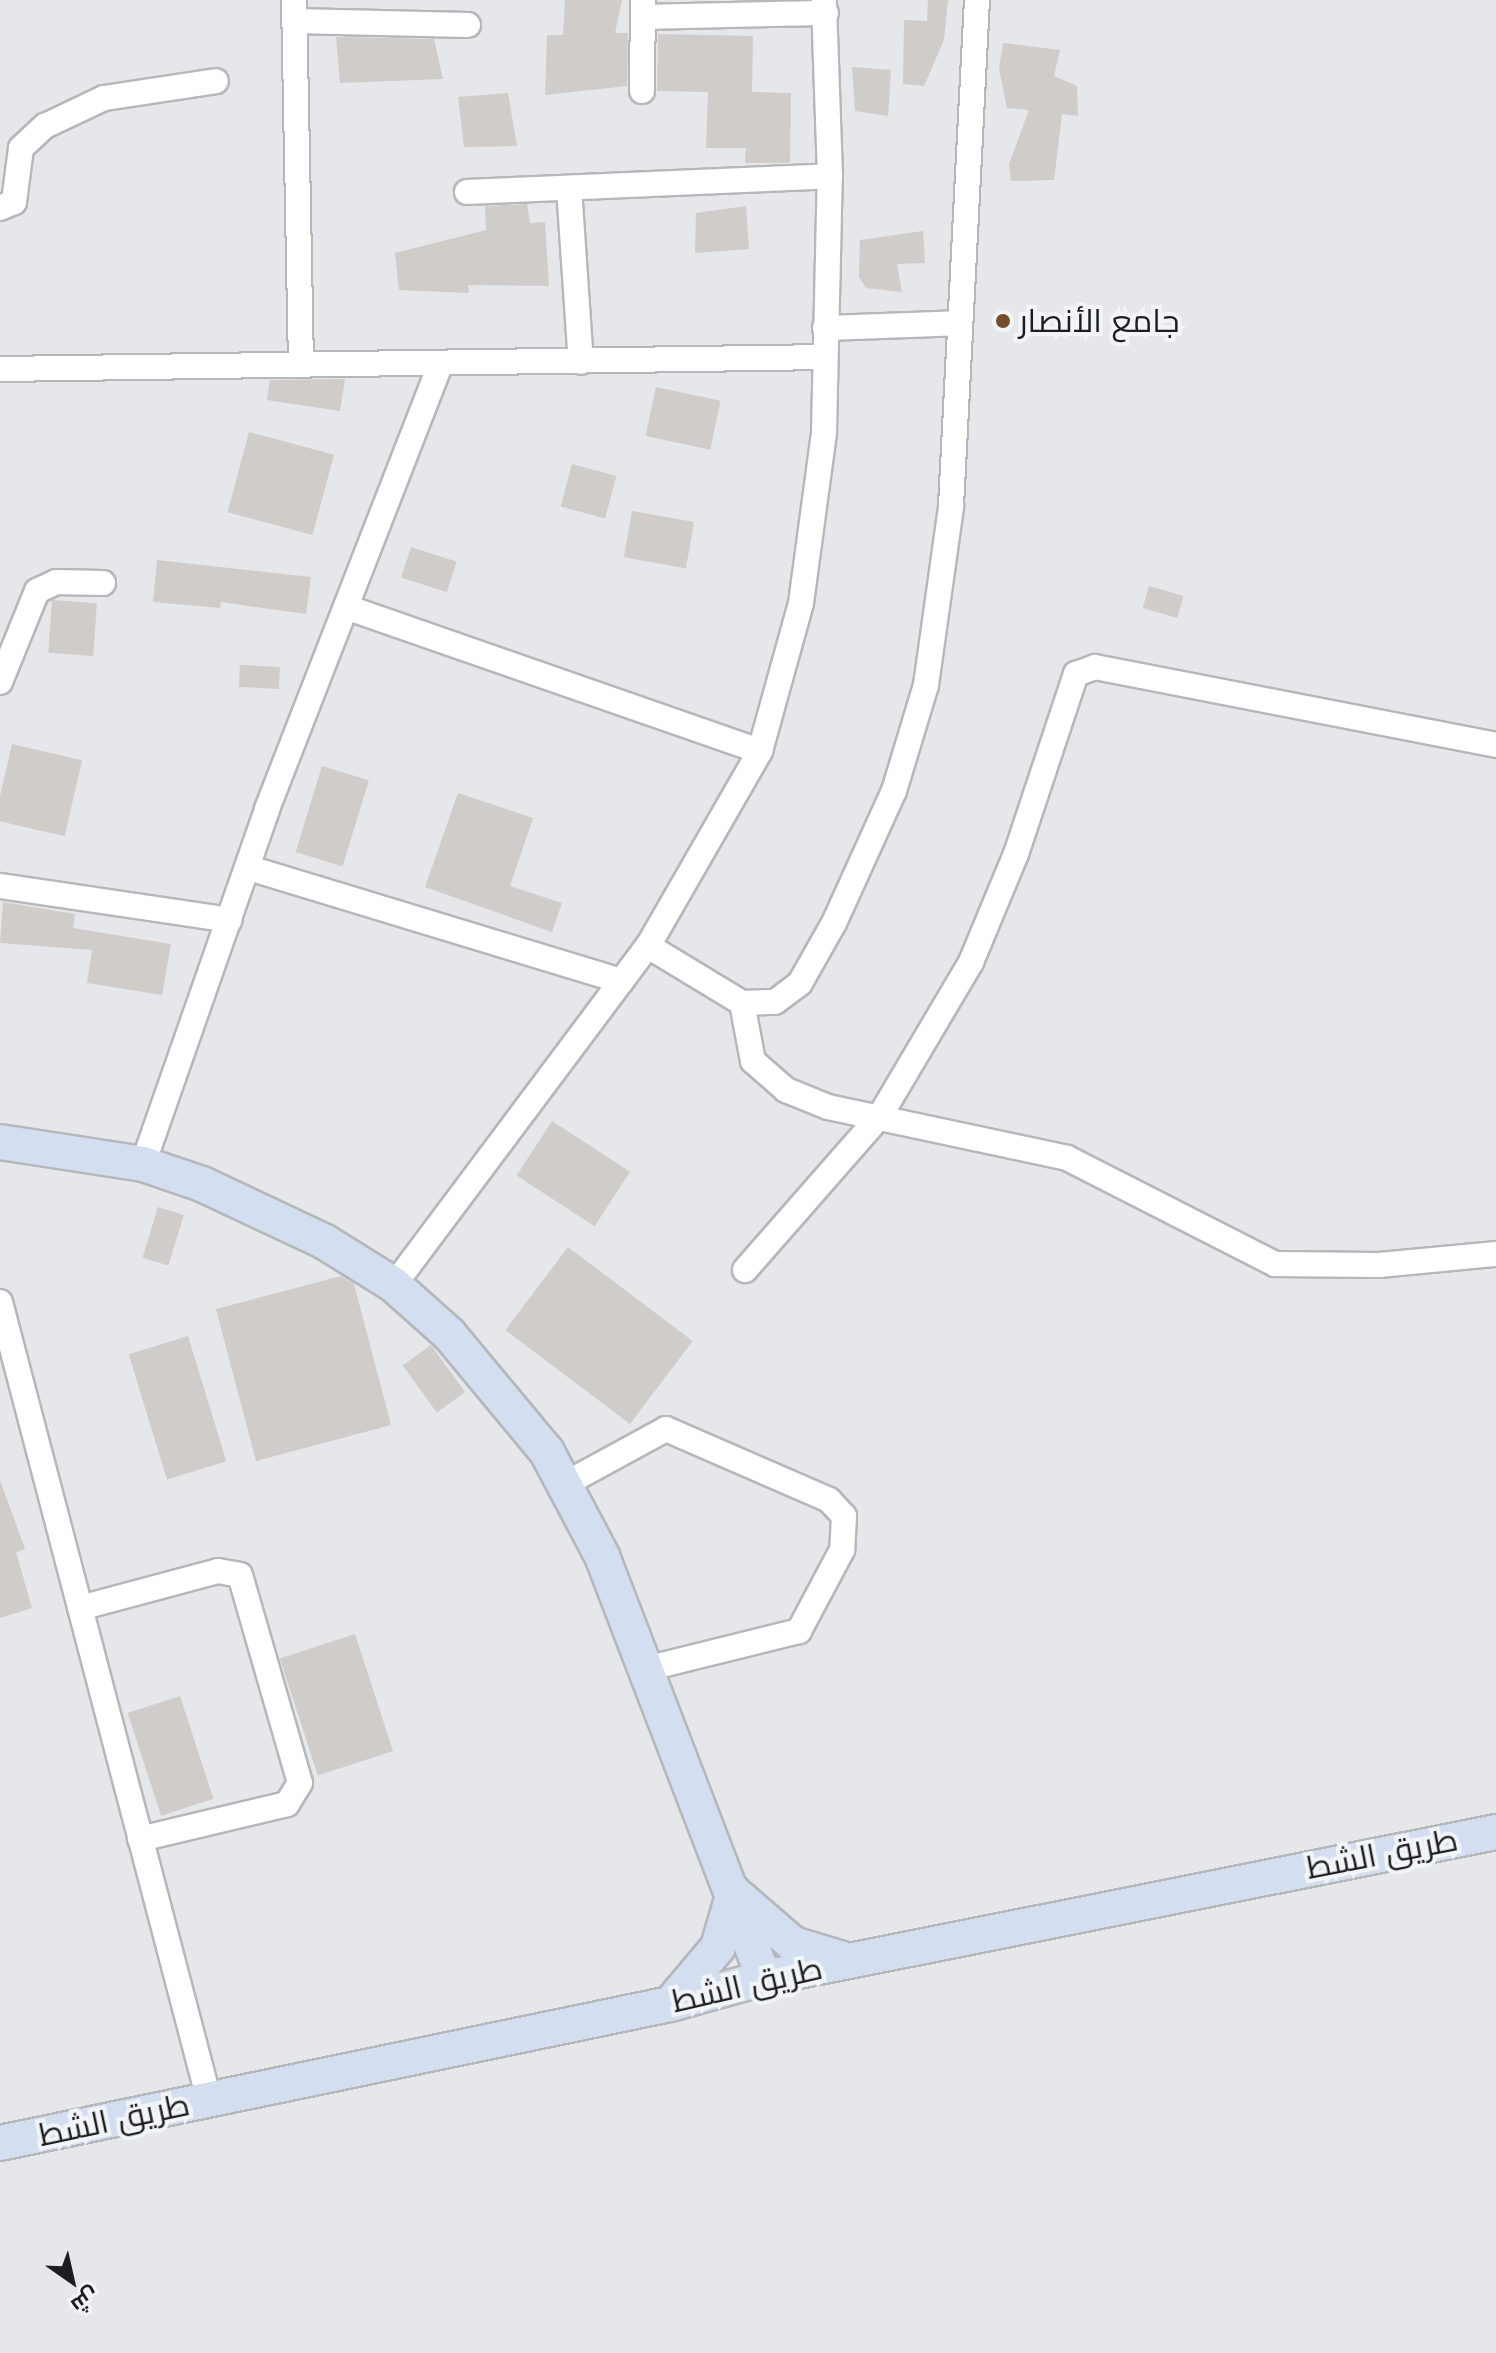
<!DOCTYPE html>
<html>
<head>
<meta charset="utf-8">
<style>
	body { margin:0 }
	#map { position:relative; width:1496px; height:2353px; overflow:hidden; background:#e5e7eb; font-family:Jost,Cairo,sans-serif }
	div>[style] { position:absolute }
	.building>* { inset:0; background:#cfccc9; transform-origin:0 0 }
	.roads { filter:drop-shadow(2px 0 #b5b7bb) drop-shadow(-2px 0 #b5b7bb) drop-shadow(0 2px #b5b7bb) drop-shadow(0 -2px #b5b7bb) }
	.street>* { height:24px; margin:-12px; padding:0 12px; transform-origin:12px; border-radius:12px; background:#fff }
	.secondary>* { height:34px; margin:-17px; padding:0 17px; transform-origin:17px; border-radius:17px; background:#d3def1 }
	.dots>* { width:22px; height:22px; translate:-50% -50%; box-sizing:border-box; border:4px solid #f2f5f8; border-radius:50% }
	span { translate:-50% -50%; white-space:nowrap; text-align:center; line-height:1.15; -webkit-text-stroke:8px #f2f5f8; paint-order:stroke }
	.poi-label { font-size:32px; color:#1c1d1e }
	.left { translate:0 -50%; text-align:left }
	.street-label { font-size:32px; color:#1c1d1e }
	.north { position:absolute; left:32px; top:2241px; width:80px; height:80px; -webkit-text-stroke:6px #f2f5f8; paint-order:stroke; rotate:146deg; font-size:22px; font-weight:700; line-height:32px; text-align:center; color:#1c1d1e }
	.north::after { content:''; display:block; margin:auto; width:28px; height:36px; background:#1c1d1e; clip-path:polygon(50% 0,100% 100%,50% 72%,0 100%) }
</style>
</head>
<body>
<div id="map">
	<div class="building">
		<i style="clip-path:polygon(565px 0,622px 0,615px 33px,628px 33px,627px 86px,545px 95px,547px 35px,563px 35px)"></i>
		<i style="clip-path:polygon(928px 0,948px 0,944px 40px,924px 86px,903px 84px,904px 20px,927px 21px)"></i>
		<i style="clip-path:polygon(658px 34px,753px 36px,752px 92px,791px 93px,790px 163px,745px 163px,746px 148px,706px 148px,708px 92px,657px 91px)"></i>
		<i style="clip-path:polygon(336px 37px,434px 39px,443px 79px,340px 83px)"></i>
		<i style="clip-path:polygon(1003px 43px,1060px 50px,1054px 76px,1077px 86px,1078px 116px,1062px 114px,1054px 180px,1011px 181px,1009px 164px,1029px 110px,1007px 108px,999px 69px)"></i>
		<i style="clip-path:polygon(852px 67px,891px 70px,888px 116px,855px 111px)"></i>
		<i style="clip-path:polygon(508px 93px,517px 146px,464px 147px,458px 97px)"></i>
		<i style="clip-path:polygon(527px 204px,530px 223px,545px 222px,549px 286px,468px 285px,469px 293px,399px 290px,395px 253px,486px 230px,485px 206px)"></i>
		<i style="clip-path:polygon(746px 206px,749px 249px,695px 253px,696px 213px)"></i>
		<i style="clip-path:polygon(923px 231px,925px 263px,897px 264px,902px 292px,866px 288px,859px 277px,860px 240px)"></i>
		<i style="clip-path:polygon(345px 379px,340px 411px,267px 400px,270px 380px)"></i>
		<i style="left:656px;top:387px;width:66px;height:50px;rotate:12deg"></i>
		<i style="left:249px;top:432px;width:88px;height:83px;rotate:15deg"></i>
		<i style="left:572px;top:464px;width:46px;height:44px;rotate:15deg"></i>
		<i style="left:632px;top:511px;width:63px;height:47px;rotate:10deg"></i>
		<i style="left:411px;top:547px;width:48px;height:32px;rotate:18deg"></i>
		<i style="clip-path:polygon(157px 560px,311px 577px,306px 614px,221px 602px,220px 608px,153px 602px)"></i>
		<i style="left:1149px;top:586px;width:36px;height:23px;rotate:16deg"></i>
		<i style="left:52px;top:600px;width:45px;height:53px;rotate:4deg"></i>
		<i style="left:240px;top:665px;width:40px;height:22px;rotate:3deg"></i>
		<i style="left:12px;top:744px;width:72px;height:78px;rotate:13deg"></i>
		<i style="left:322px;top:766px;width:49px;height:90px;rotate:17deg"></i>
		<i style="clip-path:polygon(458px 793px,533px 818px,510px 886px,562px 903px,552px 932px,425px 887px)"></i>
		<i style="clip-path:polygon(3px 902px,75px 914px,73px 928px,171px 944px,162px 995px,87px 983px,92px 950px,0 943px)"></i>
		<i style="left:552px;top:1121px;width:93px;height:65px;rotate:33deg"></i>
		<i style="left:158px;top:1207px;width:27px;height:53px;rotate:17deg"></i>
		<i style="left:568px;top:1247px;width:156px;height:104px;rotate:37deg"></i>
		<i style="clip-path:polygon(341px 1276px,354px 1284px,391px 1425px,256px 1461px,216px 1309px)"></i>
		<i style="left:188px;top:1336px;width:131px;height:62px;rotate:73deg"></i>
		<i style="left:431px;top:1345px;width:58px;height:35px;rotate:54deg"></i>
		<i style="clip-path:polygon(0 1480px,25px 1549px,16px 1552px,32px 1608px,0 1618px)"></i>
		<i style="left:355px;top:1634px;width:123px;height:79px;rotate:72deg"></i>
		<i style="left:180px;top:1696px;width:108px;height:55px;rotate:72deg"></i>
	</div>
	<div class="roads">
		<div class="street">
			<i style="left:294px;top:0;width:363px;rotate:88.9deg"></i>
			<i style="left:643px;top:17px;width:183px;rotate:-1.3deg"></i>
			<i style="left:294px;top:21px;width:174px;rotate:1.3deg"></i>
			<i style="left:642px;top:91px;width:91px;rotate:-89.4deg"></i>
			<i style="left:569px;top:188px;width:174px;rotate:86.1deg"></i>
			<i style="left:467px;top:192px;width:363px;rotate:-2.5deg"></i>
			<i style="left:0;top:208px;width:15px;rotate:-23deg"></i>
			<i style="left:14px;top:202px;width:54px;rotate:-82.6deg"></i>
			<i style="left:21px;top:148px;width:33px;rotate:-43deg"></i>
			<i style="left:45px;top:126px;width:65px;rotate:-25.4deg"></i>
			<i style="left:104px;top:98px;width:113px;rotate:-8.6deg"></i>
			<i style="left:825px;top:328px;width:134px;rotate:-2.1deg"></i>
			<i style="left:0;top:369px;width:824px;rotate:-0.83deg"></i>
			<i style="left:346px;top:607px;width:438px;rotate:19.2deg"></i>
			<i style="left:0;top:682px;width:98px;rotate:-67.9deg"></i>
			<i style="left:37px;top:591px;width:21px;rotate:-25deg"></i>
			<i style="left:56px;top:582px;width:47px;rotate:1.2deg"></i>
			<i style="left:249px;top:868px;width:389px;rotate:16.9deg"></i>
			<i style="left:0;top:886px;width:232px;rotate:8.4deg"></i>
			<i style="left:648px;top:946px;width:110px;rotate:31.2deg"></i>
			<i style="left:742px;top:1003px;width:33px;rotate:-2deg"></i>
			<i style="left:775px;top:1002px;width:31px;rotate:-37deg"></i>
			<i style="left:800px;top:983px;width:69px;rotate:-60.5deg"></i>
			<i style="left:834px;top:923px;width:145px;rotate:-65.6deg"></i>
			<i style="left:894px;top:791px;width:111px;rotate:-73.2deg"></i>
			<i style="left:926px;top:685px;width:181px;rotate:-82deg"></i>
			<i style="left:951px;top:506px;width:507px;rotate:-87.06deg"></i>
			<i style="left:742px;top:1003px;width:59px;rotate:79.3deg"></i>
			<i style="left:753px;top:1061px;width:44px;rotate:41.3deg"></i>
			<i style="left:786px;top:1090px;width:45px;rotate:22deg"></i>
			<i style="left:828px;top:1107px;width:244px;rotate:12deg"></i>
			<i style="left:1067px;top:1158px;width:233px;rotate:27deg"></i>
			<i style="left:1275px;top:1264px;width:104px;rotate:0.6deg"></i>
			<i style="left:1379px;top:1265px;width:118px;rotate:-5.4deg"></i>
			<i style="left:143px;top:1164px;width:376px;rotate:-70.7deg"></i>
			<i style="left:267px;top:809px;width:476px;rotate:-68.7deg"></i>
			<i style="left:745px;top:1270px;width:205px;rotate:-48.8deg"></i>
			<i style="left:880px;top:1116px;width:179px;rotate:-59.4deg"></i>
			<i style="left:971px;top:962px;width:117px;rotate:-67.4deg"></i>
			<i style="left:1016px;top:854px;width:190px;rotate:-71.6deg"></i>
			<i style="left:1076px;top:674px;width:20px;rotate:-20deg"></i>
			<i style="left:1095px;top:667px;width:409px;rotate:11deg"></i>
			<i style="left:394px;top:1285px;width:424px;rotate:-53.2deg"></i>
			<i style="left:648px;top:946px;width:225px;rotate:-60.1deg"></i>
			<i style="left:760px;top:751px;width:154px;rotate:-74.5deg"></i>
			<i style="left:801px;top:603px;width:173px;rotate:-82.3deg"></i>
			<i style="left:824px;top:432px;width:256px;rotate:-88.7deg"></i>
			<i style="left:830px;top:176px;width:176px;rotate:-92deg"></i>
			<i style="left:0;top:1302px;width:825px;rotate:75.32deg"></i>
			<i style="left:565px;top:1484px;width:115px;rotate:-28.6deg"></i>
			<i style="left:666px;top:1429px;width:178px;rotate:23.5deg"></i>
			<i style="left:829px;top:1500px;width:22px;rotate:47deg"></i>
			<i style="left:844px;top:1516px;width:34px;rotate:93deg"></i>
			<i style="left:842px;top:1550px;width:92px;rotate:118deg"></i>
			<i style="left:799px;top:1631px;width:158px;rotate:166.1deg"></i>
			<i style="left:80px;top:1608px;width:143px;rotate:-15deg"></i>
			<i style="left:218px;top:1571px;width:22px;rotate:10deg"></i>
			<i style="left:240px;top:1575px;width:216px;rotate:73.9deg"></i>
			<i style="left:300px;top:1783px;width:25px;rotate:122deg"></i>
			<i style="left:287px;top:1804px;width:151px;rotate:166.6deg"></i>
		</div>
		<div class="secondary">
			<i style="left:0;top:1142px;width:145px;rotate:8.7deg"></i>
			<i style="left:143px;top:1164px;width:62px;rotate:18.7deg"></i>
			<i style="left:202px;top:1184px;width:136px;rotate:25.2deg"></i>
			<i style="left:325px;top:1242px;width:81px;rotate:31.9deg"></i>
			<i style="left:394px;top:1285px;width:74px;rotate:41.7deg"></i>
			<i style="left:449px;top:1334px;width:153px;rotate:50.3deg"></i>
			<i style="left:547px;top:1452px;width:118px;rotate:62.1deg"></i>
			<i style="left:602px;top:1556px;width:452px;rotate:69deg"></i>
			<i style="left:740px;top:1898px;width:70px;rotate:41deg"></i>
			<i style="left:793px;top:1944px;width:52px;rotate:16.7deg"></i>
			<i style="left:671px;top:2003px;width:73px;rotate:-50deg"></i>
			<i style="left:718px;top:1947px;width:57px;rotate:-73.8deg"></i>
			<i style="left:0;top:2143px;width:684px;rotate:-11.72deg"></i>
			<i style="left:670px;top:2004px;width:98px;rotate:-15.5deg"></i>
			<i style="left:764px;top:1978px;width:746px;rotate:-11.28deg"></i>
		</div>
	</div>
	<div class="dots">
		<i style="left:1003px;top:321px;background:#744d2a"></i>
	</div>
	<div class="poi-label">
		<span class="left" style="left:1019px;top:321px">جامع الأنصار</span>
	</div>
	<div class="street-label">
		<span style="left:1382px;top:1854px;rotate:-11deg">طريق الشط</span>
		<span style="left:747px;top:1985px;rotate:-13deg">طريق الشط</span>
		<span style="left:114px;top:2120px;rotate:-12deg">طريق الشط</span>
	</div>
	<div class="north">ش</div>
</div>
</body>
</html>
